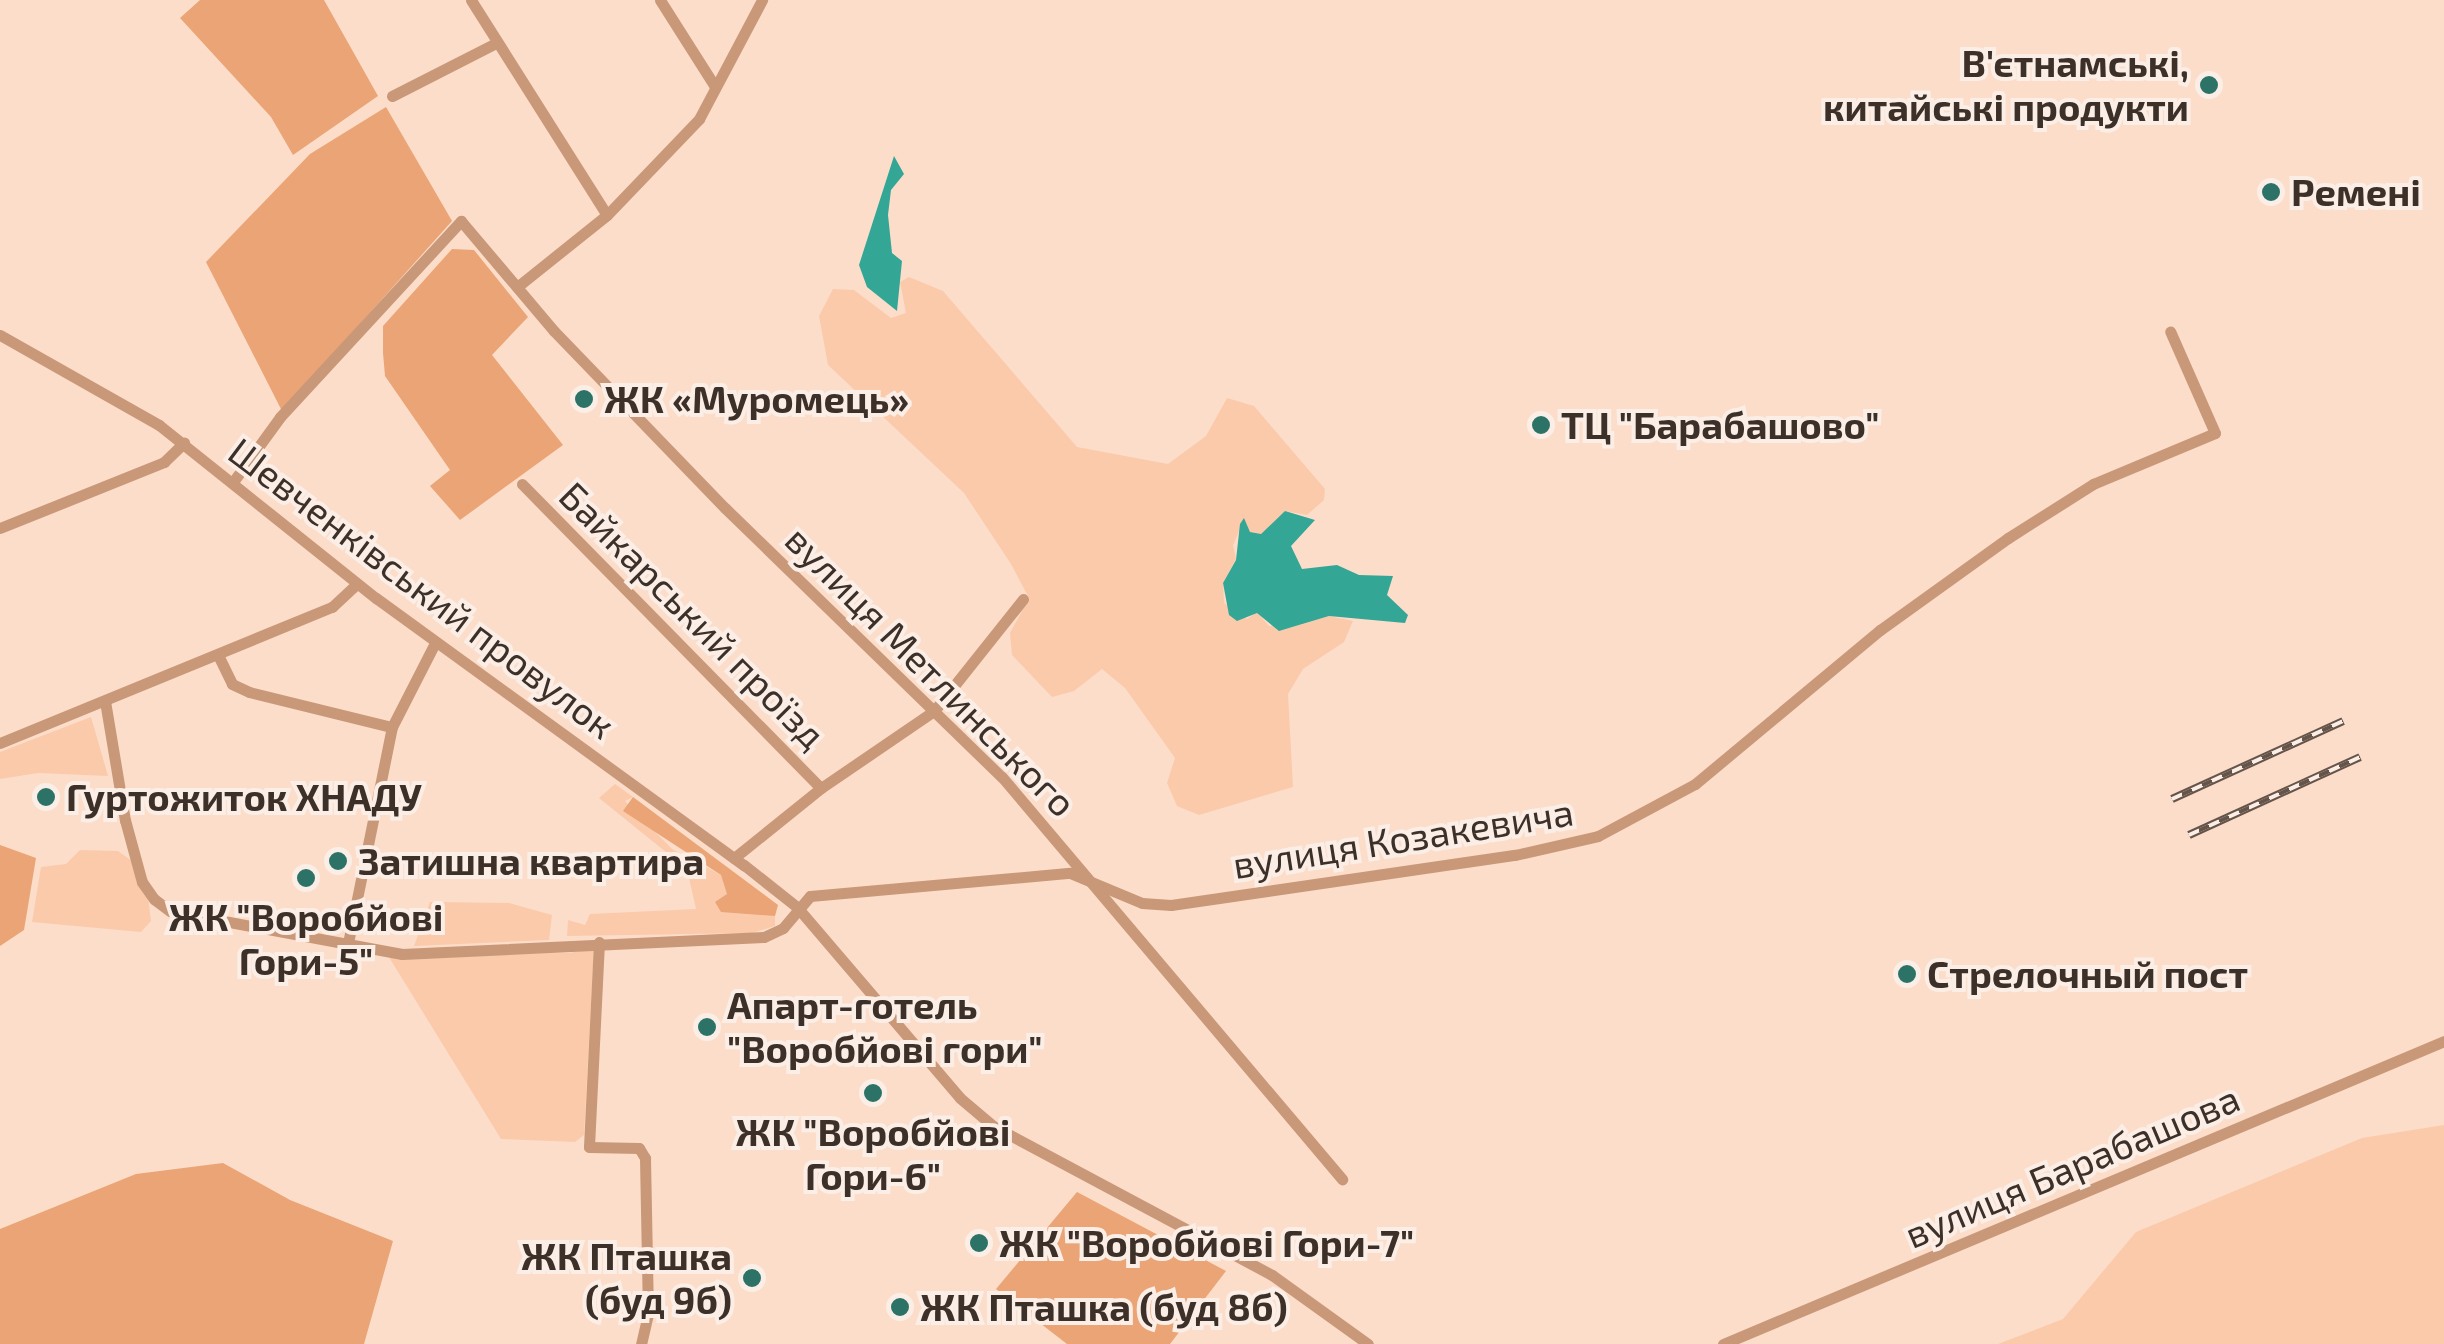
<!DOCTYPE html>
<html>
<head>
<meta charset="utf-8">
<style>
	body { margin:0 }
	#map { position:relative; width:2444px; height:1344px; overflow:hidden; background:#fcddc9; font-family:"Exo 2",sans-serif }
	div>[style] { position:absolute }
	.green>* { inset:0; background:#fbcaab }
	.forest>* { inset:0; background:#eaa475 }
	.water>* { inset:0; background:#34a696 }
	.street>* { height:11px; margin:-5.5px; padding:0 5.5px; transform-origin:5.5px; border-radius:5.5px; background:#c99878 }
	.rail>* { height:8px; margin-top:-4px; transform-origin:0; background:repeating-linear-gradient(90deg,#fbeee6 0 11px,#64544a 0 22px); box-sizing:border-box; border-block:2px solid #64544a }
	.dots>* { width:28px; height:28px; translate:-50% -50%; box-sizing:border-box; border:5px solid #fbeee6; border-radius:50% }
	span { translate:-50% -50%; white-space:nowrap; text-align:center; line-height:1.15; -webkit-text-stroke:8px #fbeee6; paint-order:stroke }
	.poi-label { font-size:38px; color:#3c3028; font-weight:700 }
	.right { translate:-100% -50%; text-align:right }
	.left { translate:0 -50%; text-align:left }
	.street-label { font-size:38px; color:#3c3028 }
</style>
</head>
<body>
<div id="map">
	<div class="green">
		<i style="clip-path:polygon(909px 277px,943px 291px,1077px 447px,1168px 464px,1206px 436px,1227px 398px,1254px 406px,1325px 489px,1324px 500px,1307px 515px,1285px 511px,1261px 534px,1250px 532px,1244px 520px,1233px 545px,1236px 559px,1223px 583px,1224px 603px,1247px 619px,1257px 612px,1269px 626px,1290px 628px,1329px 616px,1353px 621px,1344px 642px,1303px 669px,1288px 694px,1293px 787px,1199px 815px,1177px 806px,1167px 783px,1175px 758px,1125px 688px,1102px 669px,1074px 691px,1052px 697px,1012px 655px,1010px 633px,1029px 598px,1011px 564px,964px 493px,828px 365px,819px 316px,833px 289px,854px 290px,891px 318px,906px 313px,900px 282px)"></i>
		<i style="clip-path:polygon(91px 717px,108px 776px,38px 773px,0 779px,0 752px)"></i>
		<i style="clip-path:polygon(615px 784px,633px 797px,625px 801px,672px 849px,721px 875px,742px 909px,775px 916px,775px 926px,752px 933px,567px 936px,568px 920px,585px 925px,590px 914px,696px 909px,687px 869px,599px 798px)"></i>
		<i style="clip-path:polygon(80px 850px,118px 851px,132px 861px,148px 897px,151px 921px,141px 932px,32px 922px,41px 867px,66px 864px)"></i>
		<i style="clip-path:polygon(430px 902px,509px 903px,552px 915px,549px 940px,414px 946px)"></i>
		<i style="clip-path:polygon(594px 947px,584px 1135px,575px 1142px,501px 1139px,387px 954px,570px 953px)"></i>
		<i style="clip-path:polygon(2444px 1125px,2444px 1344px,1998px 1344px,2063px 1319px,2136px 1232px,2362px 1138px)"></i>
	</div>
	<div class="forest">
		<i style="clip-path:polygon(200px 0,324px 0,378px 96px,293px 155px,271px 117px,180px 18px)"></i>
		<i style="clip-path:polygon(386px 107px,452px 221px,282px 411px,206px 262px,310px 154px)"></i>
		<i style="clip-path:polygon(452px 249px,474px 250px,528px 317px,492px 355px,563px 445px,460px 520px,430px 486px,450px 470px,385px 376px,383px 353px,383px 326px)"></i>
		<i style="clip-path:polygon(633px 797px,778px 905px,775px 916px,721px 912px,715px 902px,727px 894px,721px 875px,623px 811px)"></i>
		<i style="clip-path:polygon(0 845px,36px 858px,24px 930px,0 946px)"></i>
		<i style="clip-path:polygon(223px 1163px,290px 1200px,393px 1241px,364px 1344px,0 1344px,0 1229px,136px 1174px)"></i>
		<i style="clip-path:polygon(1077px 1192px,1226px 1271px,1170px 1344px,1067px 1344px,996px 1289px)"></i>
	</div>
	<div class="water">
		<i style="clip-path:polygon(894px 156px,904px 174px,891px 190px,888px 215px,892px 253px,902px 261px,897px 311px,867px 287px,859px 265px)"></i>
		<i style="clip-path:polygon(1285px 511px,1315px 520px,1291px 546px,1302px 569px,1337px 565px,1359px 575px,1393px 576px,1387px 595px,1408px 615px,1405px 623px,1329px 616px,1279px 631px,1257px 613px,1237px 621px,1229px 615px,1223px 583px,1236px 560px,1240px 524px,1244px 518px,1250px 532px,1261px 534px)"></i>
	</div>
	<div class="street">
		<i style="left:471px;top:0;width:254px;rotate:57.7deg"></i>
		<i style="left:660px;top:0;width:101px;rotate:57.6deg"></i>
		<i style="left:392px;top:96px;width:117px;rotate:-27deg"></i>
		<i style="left:517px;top:287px;width:115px;rotate:-38.7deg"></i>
		<i style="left:607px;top:215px;width:133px;rotate:-46.2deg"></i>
		<i style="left:699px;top:119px;width:135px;rotate:-62.1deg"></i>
		<i style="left:0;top:335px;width:183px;rotate:29.5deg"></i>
		<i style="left:159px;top:425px;width:278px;rotate:38.6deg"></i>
		<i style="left:376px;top:598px;width:455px;rotate:36deg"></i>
		<i style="left:744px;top:865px;width:68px;rotate:38.4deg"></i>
		<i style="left:797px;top:907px;width:251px;rotate:49.5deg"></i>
		<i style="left:960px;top:1098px;width:43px;rotate:40.3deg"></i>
		<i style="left:993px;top:1126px;width:316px;rotate:28.1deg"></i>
		<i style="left:1272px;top:1275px;width:118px;rotate:35.7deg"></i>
		<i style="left:233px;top:482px;width:80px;rotate:-54.1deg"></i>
		<i style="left:280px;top:417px;width:267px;rotate:-47.3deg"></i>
		<i style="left:461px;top:221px;width:144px;rotate:49.8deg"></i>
		<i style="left:554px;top:331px;width:246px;rotate:46deg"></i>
		<i style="left:725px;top:508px;width:386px;rotate:44.2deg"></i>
		<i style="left:1002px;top:777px;width:527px;rotate:49.78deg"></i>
		<i style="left:522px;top:484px;width:426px;rotate:45.5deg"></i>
		<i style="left:0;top:528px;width:177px;rotate:-21.9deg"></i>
		<i style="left:164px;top:462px;width:28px;rotate:-44deg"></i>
		<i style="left:218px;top:655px;width:32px;rotate:64deg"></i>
		<i style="left:232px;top:684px;width:19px;rotate:25deg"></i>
		<i style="left:249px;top:692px;width:147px;rotate:13.8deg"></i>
		<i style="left:105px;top:701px;width:121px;rotate:80.5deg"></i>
		<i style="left:125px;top:820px;width:64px;rotate:74.7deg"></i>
		<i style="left:142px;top:882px;width:21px;rotate:55deg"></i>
		<i style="left:154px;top:899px;width:20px;rotate:37deg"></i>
		<i style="left:170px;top:911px;width:236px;rotate:10.5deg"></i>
		<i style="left:402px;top:954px;width:362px;rotate:-2.7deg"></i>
		<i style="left:764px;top:937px;width:21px;rotate:-25deg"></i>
		<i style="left:783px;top:928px;width:42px;rotate:-49.8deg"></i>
		<i style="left:810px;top:896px;width:261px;rotate:-5.1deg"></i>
		<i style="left:1070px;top:873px;width:78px;rotate:22.6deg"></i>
		<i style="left:1142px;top:903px;width:29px;rotate:4deg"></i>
		<i style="left:1171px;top:905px;width:348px;rotate:-8.3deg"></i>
		<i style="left:1515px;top:855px;width:85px;rotate:-12.9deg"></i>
		<i style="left:1598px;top:836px;width:110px;rotate:-28.2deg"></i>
		<i style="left:1695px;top:784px;width:241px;rotate:-39.8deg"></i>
		<i style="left:1880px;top:630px;width:158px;rotate:-35.7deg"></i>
		<i style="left:2008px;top:538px;width:101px;rotate:-32.4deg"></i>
		<i style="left:2093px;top:484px;width:132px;rotate:-22.7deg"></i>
		<i style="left:2215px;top:433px;width:111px;rotate:-113.8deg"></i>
		<i style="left:0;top:743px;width:359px;rotate:-22.3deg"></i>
		<i style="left:332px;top:607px;width:34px;rotate:-43deg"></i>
		<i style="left:734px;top:858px;width:112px;rotate:-38.8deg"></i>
		<i style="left:821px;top:788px;width:137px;rotate:-34.3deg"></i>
		<i style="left:934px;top:711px;width:143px;rotate:-51.5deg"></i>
		<i style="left:599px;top:942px;width:205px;rotate:92.8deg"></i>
		<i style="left:589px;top:1147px;width:50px;rotate:1.1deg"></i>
		<i style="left:639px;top:1148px;width:12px;rotate:59deg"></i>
		<i style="left:645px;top:1158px;width:156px;rotate:88.9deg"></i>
		<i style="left:648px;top:1314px;width:31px;rotate:103deg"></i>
		<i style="left:348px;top:943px;width:220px;rotate:-78.5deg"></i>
		<i style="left:392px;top:727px;width:94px;rotate:-62.9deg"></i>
		<i style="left:1723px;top:1344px;width:782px;rotate:-22.79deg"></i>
	</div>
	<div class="rail">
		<i style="left:2172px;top:799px;width:188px;rotate:-24.5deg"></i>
		<i style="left:2189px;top:835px;width:188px;rotate:-24.5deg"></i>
	</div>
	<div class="dots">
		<i style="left:2209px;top:85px;background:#2c7267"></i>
		<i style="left:2271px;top:192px;background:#2c7267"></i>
		<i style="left:584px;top:399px;background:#2c7267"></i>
		<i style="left:1541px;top:425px;background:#2c7267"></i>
		<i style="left:46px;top:797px;background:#2c7267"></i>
		<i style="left:338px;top:861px;background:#2c7267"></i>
		<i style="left:306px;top:878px;background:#2c7267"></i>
		<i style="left:1907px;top:974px;background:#2c7267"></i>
		<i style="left:707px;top:1027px;background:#2c7267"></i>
		<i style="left:873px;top:1093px;background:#2c7267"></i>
		<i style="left:979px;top:1243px;background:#2c7267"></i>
		<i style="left:752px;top:1278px;background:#2c7267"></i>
		<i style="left:900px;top:1307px;background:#2c7267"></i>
	</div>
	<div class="poi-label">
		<span class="right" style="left:2189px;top:85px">В'єтнамські,<br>китайські продукти</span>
		<span class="left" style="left:2291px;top:192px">Ремені</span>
		<span class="left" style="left:604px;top:399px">ЖК «Муромець»</span>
		<span class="left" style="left:1561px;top:425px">ТЦ "Барабашово"</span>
		<span class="left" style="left:66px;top:797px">Гуртожиток ХНАДУ</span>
		<span class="left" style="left:358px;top:861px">Затишна квартира</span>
		<span style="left:306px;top:939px">ЖК "Воробйові<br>Гори-5"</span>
		<span class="left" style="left:1927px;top:974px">Стрелочный пост</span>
		<span class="left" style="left:727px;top:1027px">Апарт-готель<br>"Воробйові гори"</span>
		<span style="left:873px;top:1154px">ЖК "Воробйові<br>Гори-6"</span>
		<span class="left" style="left:999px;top:1243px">ЖК "Воробйові Гори-7"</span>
		<span class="right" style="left:732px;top:1278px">ЖК Пташка<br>(буд 9б)</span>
		<span class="left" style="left:920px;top:1307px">ЖК Пташка (буд 8б)</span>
	</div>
	<div class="street-label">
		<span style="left:422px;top:588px;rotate:37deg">Шевченківський провулок</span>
		<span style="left:693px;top:615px;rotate:45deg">Байкарський проїзд</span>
		<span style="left:931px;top:671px;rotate:45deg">вулиця Метлинського</span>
		<span style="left:1403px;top:838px;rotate:-9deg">вулиця Козакевича</span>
		<span style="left:2072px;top:1166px;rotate:-23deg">вулиця Барабашова</span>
	</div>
</div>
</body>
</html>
